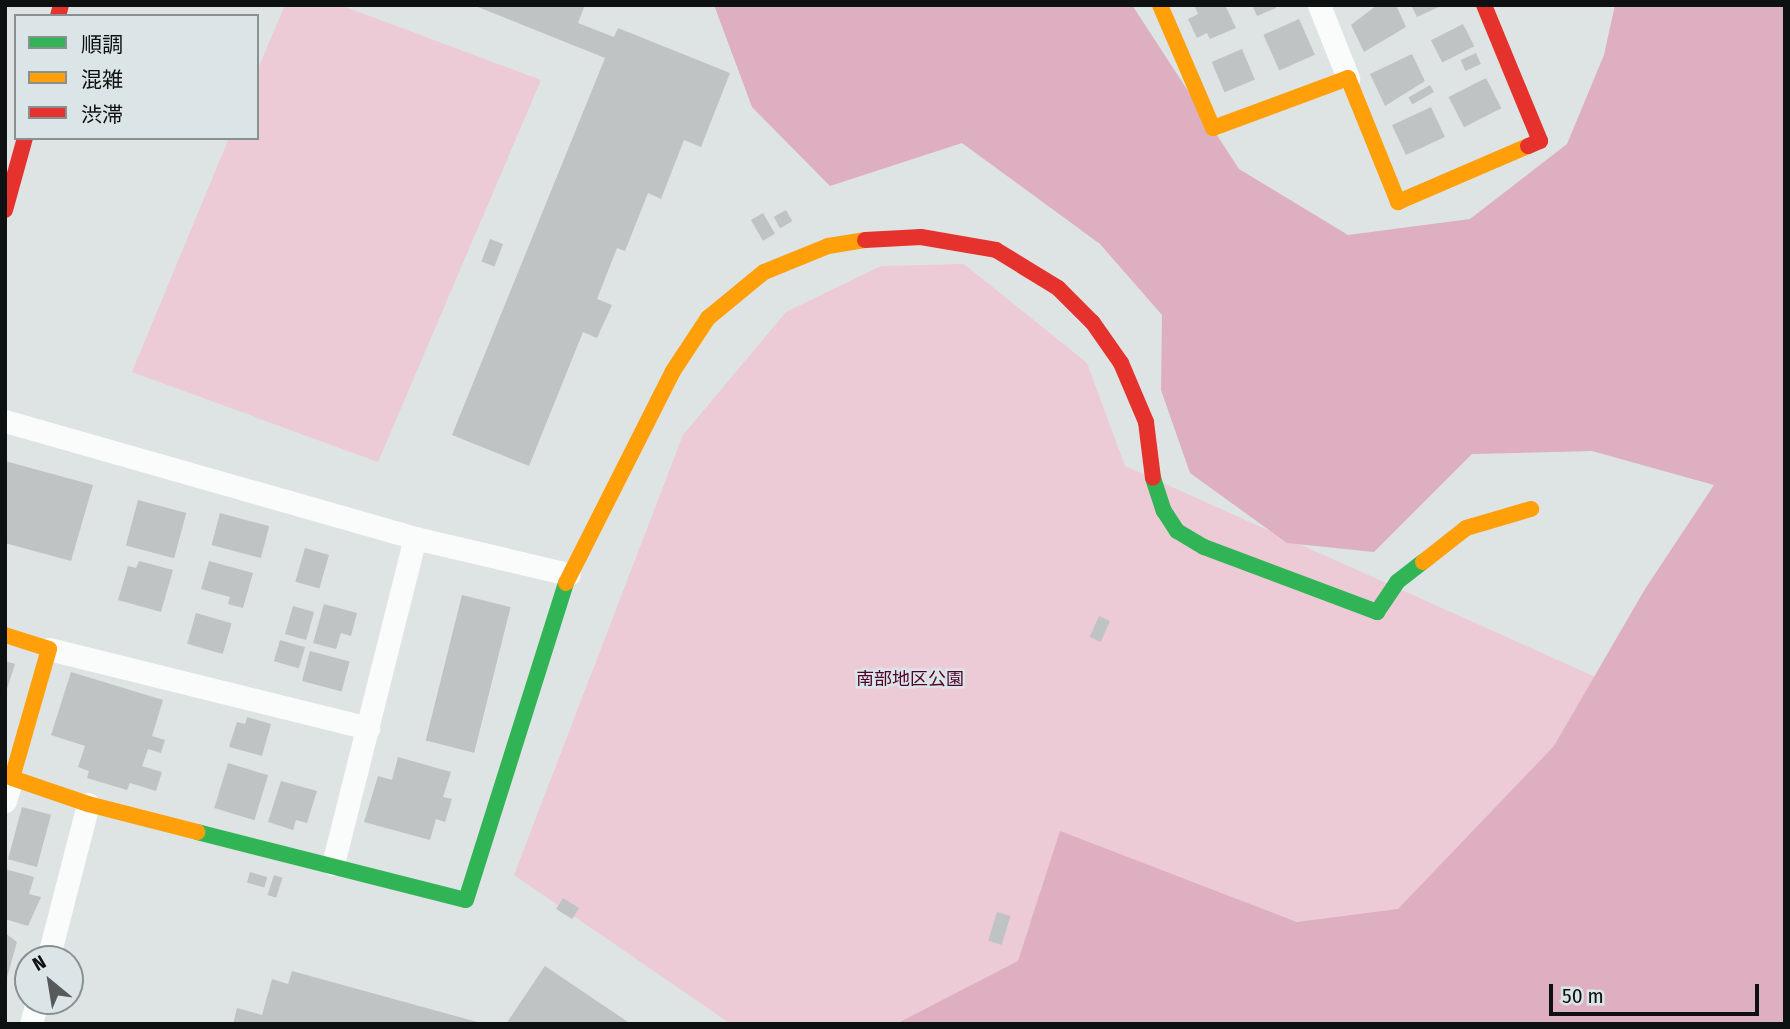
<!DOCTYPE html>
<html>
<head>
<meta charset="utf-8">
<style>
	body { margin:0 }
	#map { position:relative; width:1790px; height:1029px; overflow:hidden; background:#dee3e3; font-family:"Fira Sans Condensed","Noto Sans JP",sans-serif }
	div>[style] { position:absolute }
	.green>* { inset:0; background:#eccad6 }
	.forest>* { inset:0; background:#ddafc0 }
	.building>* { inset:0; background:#bfc3c4; transform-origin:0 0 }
	.street>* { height:23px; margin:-11.5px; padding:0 11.5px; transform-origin:11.5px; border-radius:11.5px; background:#fafbfb }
	.fast>* { height:16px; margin:-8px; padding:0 8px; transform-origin:8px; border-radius:8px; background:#30b455 }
	.slow>* { height:16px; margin:-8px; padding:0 8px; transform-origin:8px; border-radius:8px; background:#ff9f0a }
	.jam>* { height:16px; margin:-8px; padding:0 8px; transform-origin:8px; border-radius:8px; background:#e5322d }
	span { translate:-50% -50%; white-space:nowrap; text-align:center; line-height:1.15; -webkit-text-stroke:5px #dbe4e6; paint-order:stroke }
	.park-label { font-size:18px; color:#51002a }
	.frame { position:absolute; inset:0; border:7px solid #0e1111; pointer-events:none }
	.legend { position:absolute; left:14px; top:14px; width:245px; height:126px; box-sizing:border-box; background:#dbe4e6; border:2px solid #899091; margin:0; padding:9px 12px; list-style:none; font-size:21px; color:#0e1111 }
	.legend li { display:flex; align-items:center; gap:14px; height:35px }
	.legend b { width:35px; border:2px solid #899091 }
	.north { position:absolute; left:14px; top:945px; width:70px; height:70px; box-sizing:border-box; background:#dbe4e6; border:2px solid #899091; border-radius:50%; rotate:330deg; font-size:19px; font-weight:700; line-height:28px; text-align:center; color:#0e1111 }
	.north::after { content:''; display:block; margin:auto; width:24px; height:32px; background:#575a5a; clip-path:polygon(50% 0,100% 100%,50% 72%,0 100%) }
	.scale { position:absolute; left:1549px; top:984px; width:210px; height:32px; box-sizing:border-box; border:4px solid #0e1111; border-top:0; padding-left:9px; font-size:21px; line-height:24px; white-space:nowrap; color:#0e1111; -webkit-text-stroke:5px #dbe4e6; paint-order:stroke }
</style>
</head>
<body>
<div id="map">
	<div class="green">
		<i style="clip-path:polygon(285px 5px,340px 5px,541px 80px,378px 462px,132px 372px,229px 138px,257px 138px,257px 71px)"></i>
		<i style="clip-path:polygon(964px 264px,1087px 363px,1125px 466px,1620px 688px,1573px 798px,1362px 933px,1126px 890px,1024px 1024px,731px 1024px,514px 875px,683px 435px,786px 312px,881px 266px)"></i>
	</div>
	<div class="forest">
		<i style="clip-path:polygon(714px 5px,1132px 5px,1239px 169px,1348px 235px,1470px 219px,1567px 144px,1604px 55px,1615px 5px,1785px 5px,1785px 1024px,896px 1024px,1018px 961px,1060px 831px,1297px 922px,1398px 909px,1554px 746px,1645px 589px,1714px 485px,1592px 451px,1472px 454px,1374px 552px,1287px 543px,1190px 473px,1161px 390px,1162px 315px,1100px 244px,962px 143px,830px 186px,752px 107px)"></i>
	</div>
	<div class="building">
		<i style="clip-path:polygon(473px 5px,585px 5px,578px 23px,614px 37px,618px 28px,730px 73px,701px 147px,684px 140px,661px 199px,648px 193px,625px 251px,617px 248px,597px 299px,612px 305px,597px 338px,583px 332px,529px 466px,452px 435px,605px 58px)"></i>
		<i style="clip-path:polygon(1200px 5px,1225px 5px,1236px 28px,1210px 39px,1207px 33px,1197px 38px,1188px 19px,1198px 14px,1195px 7px)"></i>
		<i style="clip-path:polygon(1252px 5px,1276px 5px,1276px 8px,1257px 16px)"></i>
		<i style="clip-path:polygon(1377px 5px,1396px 5px,1406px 27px,1364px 52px,1351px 25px)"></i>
		<i style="clip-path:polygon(1411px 5px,1443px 5px,1417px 17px)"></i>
		<i style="left:1299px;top:19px;width:39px;height:39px;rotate:66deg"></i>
		<i style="left:1463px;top:24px;width:25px;height:36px;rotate:63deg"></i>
		<i style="left:1242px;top:49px;width:33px;height:33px;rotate:67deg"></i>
		<i style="left:1476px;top:53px;width:12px;height:17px;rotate:66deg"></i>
		<i style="clip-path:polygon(1412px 54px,1425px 81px,1385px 106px,1370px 74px)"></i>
		<i style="left:1486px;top:78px;width:34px;height:42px;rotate:63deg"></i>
		<i style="left:1430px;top:85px;width:8px;height:25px;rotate:60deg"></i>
		<i style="left:1431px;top:107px;width:33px;height:43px;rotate:65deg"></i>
		<i style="left:786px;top:210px;width:13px;height:14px;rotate:61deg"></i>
		<i style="left:763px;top:213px;width:24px;height:14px;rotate:60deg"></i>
		<i style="left:490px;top:239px;width:14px;height:24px;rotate:21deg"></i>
		<i style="clip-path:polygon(5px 461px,93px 485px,71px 561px,5px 543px)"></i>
		<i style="left:138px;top:500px;width:50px;height:47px;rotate:15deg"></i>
		<i style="left:220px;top:513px;width:51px;height:33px;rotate:15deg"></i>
		<i style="left:305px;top:548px;width:25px;height:35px;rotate:16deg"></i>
		<i style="clip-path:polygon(139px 561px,173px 570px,161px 612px,118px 600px,128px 566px,136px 568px)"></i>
		<i style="clip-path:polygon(209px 561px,253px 573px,243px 608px,228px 604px,230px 597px,201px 589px)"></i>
		<i style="left:462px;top:595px;width:50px;height:150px;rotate:14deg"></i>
		<i style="clip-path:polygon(324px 604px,357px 613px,351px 636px,341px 633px,336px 649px,313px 643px)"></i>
		<i style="left:293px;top:606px;width:22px;height:29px;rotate:16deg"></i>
		<i style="left:196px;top:613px;width:37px;height:32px;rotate:16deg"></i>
		<i style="left:1099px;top:616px;width:12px;height:23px;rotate:24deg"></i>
		<i style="left:280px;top:640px;width:26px;height:22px;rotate:16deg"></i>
		<i style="left:310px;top:651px;width:41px;height:31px;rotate:15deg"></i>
		<i style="clip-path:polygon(5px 661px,15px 664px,6px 692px,5px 692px)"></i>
		<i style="clip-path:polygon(71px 672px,163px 700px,152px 736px,165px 740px,161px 753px,148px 749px,142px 766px,162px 772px,156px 791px,130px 783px,127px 790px,87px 778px,89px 771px,78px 767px,85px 746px,51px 735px)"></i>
		<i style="clip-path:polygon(247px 717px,271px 724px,262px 756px,229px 747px,237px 722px,245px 724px)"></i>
		<i style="clip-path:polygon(398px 757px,451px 772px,443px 797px,452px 799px,445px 822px,436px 819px,430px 840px,364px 822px,378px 776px,392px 780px)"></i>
		<i style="left:228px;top:763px;width:42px;height:47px;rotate:17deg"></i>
		<i style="clip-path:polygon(281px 781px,317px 791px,307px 823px,296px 820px,293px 830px,268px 822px)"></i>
		<i style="left:22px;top:807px;width:30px;height:54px;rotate:15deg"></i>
		<i style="clip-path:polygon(5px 869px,34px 877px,29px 894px,41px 897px,28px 926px,5px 919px)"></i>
		<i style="left:250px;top:872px;width:18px;height:11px;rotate:16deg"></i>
		<i style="left:274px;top:875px;width:9px;height:21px;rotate:18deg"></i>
		<i style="left:563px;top:898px;width:19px;height:13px;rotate:32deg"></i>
		<i style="left:997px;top:912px;width:14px;height:30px;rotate:17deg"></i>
		<i style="clip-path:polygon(5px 933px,17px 942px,6px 981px,5px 981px)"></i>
		<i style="clip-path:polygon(545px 966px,631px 1024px,506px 1024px)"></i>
		<i style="clip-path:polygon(292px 971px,481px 1023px,481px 1024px,233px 1024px,237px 1008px,262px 1015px,272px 979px,288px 984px)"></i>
	</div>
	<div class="street">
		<i style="left:1319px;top:5px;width:79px;rotate:68.3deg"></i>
		<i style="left:5px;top:421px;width:426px;rotate:15.9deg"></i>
		<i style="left:415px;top:538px;width:158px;rotate:13.2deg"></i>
		<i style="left:49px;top:649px;width:329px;rotate:13.9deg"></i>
		<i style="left:5px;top:801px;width:24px;rotate:-73deg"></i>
		<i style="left:333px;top:864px;width:336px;rotate:-75.9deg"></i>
		<i style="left:48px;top:959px;width:160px;rotate:-75.5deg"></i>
		<i style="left:31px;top:1024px;width:24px;rotate:-75deg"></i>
	</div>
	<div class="fast">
		<i style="left:1153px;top:478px;width:35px;rotate:72deg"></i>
		<i style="left:1164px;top:511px;width:24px;rotate:57deg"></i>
		<i style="left:1177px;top:531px;width:31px;rotate:31deg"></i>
		<i style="left:1204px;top:547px;width:185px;rotate:20.6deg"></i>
		<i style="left:1377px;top:612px;width:36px;rotate:-56deg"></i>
		<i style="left:1397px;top:582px;width:33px;rotate:-38deg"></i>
		<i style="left:197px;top:832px;width:277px;rotate:14.2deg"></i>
		<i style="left:466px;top:900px;width:332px;rotate:-72.5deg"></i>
	</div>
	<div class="slow">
		<i style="left:1160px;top:5px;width:134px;rotate:66.7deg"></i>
		<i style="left:1213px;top:128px;width:144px;rotate:-20.3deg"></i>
		<i style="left:1348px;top:78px;width:134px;rotate:68deg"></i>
		<i style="left:1398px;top:202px;width:142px;rotate:-23.3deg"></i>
		<i style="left:1423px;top:562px;width:55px;rotate:-38.3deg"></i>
		<i style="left:1466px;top:528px;width:68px;rotate:-16.3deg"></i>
		<i style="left:566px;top:583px;width:237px;rotate:-63.2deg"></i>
		<i style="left:673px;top:371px;width:64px;rotate:-56.6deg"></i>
		<i style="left:708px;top:318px;width:72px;rotate:-39.4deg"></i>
		<i style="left:764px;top:272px;width:69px;rotate:-22.1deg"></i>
		<i style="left:828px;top:246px;width:37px;rotate:-9deg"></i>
		<i style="left:5px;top:635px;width:46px;rotate:17.7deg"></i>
		<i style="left:49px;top:649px;width:134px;rotate:106deg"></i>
		<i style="left:12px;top:778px;width:80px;rotate:18.9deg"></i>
		<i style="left:88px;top:804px;width:113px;rotate:14.4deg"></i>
	</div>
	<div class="jam">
		<i style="left:1484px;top:5px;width:147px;rotate:67.6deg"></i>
		<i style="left:1540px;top:141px;width:13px;rotate:157deg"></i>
		<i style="left:58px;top:16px;width:11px;rotate:-75deg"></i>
		<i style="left:5px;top:210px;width:75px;rotate:-74.5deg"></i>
		<i style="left:865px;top:240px;width:56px;rotate:-3.1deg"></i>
		<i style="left:921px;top:237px;width:76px;rotate:9.8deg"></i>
		<i style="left:996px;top:250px;width:73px;rotate:31.5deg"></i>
		<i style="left:1058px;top:288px;width:49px;rotate:45deg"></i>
		<i style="left:1093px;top:323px;width:49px;rotate:55deg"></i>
		<i style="left:1121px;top:363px;width:64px;rotate:67deg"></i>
		<i style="left:1146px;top:422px;width:56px;rotate:82.9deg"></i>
	</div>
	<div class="park-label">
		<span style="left:910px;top:679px">南部地区公園</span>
	</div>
	<div class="frame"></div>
	<ul class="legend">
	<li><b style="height:9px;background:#30b455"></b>順調</li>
	<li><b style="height:9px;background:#ff9f0a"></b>混雑</li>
	<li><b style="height:9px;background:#e5322d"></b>渋滞</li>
	</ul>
	<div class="north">N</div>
	<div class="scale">50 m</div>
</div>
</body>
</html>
